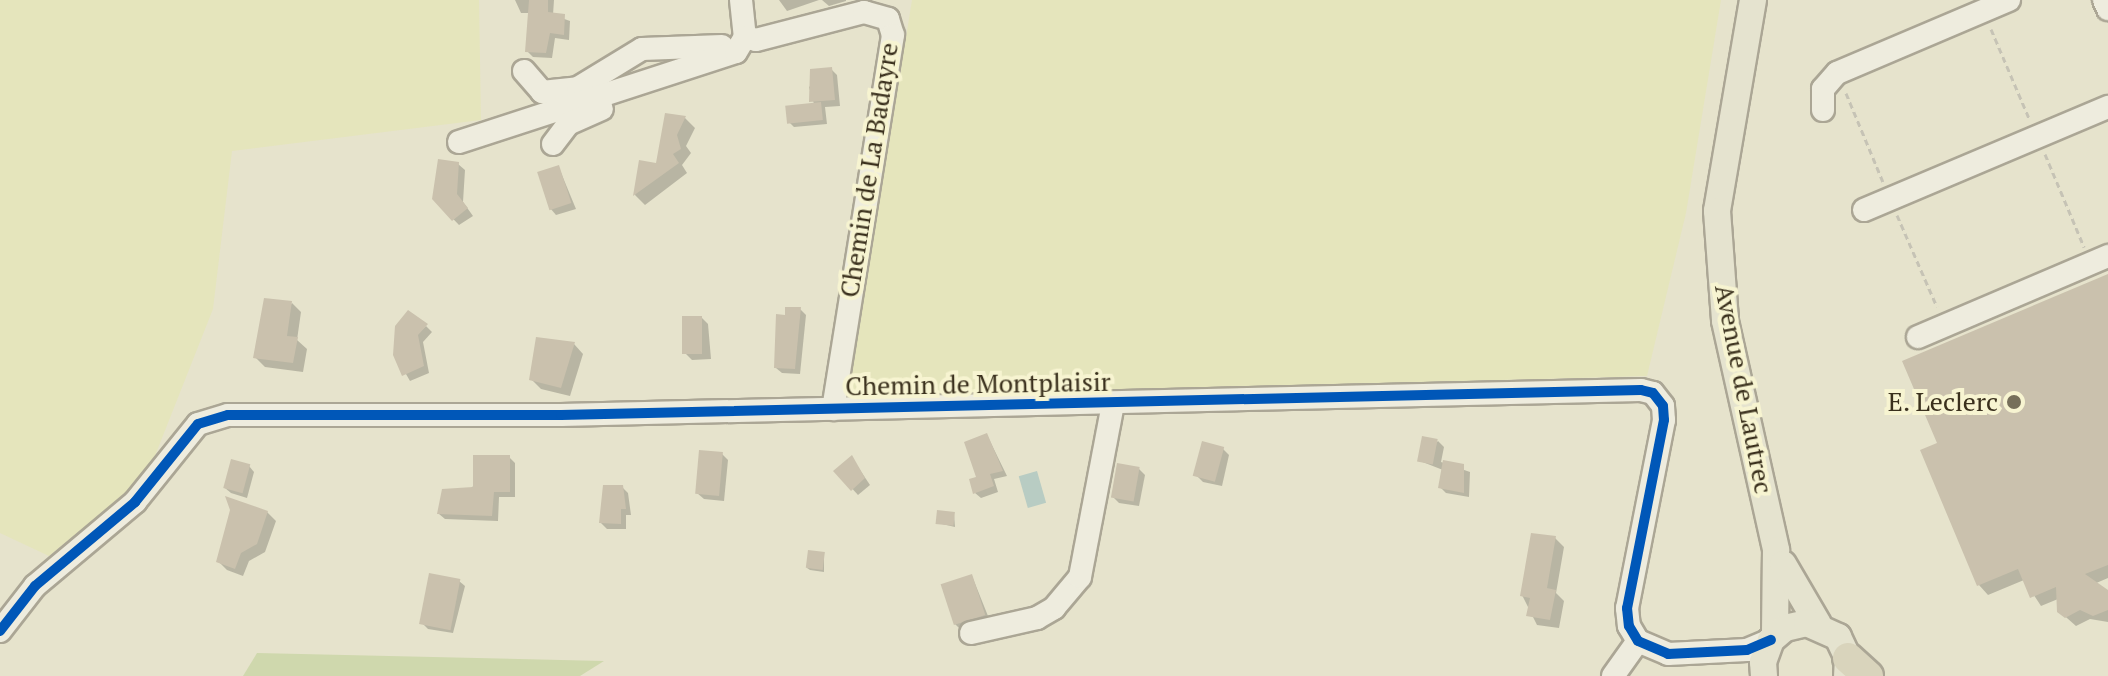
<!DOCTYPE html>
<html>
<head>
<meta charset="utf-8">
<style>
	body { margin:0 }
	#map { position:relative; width:2108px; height:676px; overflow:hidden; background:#e6e3cc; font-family:"PT Serif",serif }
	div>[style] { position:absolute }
	.farmland>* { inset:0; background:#e5e5bc }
	.green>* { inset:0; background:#cfd8ad }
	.water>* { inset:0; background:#b8ccc3; transform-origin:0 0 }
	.shadow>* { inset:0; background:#0003 }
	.building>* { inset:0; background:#cac1ad; transform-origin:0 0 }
	.path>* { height:3px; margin-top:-1.5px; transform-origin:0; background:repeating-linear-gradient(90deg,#c6c3b5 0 6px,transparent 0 10px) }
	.roads { filter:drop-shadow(2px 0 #aba695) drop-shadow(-2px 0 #aba695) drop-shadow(0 2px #aba695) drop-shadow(0 -2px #aba695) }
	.minor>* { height:22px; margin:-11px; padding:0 11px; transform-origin:11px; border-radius:11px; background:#eeecde }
	.major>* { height:26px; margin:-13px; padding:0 13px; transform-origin:13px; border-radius:13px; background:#e5e3cf }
	.highway>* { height:30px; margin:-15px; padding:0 15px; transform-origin:15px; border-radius:15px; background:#d9d4bc }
	.cycleway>* { height:10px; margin:-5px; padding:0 5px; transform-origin:5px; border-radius:5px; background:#0057b8 }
	.dots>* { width:22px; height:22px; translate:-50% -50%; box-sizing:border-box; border:4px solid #f7f4d1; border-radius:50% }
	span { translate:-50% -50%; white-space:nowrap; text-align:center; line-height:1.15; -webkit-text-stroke:8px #f7f4d1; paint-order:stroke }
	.street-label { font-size:26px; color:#3a301d }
	.poi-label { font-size:26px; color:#3a301d }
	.right { translate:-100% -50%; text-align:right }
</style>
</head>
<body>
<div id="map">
	<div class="farmland">
		<i style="clip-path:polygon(0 0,479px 0,481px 120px,232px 151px,213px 309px,147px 476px,49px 556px,0 533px)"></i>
		<i style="clip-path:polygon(912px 0,1721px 0,1686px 213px,1647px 376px,848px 398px)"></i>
	</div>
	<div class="green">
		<i style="clip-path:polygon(257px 653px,604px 661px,580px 676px,243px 676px)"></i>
	</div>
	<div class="water">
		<i style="left:1037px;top:471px;width:33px;height:19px;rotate:74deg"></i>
	</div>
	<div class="shadow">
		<i style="clip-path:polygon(515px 0,554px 0,553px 15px,570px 21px,569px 40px,555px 38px,552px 58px,533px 57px,527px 51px,530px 13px,521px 13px)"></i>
		<i style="clip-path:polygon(779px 0,819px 0,787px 11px)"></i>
		<i style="clip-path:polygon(822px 0,846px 0,846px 1px,829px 6px)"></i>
		<i style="clip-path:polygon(831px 69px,837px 75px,840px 106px,825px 107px,827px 124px,794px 127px,789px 122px,814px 104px,809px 87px)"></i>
		<i style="clip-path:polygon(666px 115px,685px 118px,695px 128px,686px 146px,691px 153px,682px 165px,687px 173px,645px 205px,635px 195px,641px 162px,658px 165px)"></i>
		<i style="clip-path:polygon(458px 164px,465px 170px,463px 202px,473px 216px,459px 225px,434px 199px)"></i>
		<i style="clip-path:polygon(559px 168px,576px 209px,556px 215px,550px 208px)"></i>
		<i style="clip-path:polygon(2108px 276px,2108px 578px,2094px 584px,2108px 594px,2108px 622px,2090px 619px,2076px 626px,2059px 611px,2058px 599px,2041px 606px,2024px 580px,1988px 595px,1979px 585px,1939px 444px)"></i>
		<i style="clip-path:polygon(292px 303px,301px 312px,297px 340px,307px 349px,303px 372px,265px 367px,255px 357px)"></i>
		<i style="clip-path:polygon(800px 309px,806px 315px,800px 374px,782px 373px,776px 368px,786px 318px)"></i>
		<i style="clip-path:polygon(702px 318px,708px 324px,711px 359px,692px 360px,685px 353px)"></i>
		<i style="clip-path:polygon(426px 326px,432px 332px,423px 342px,429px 373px,410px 381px,395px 355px)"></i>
		<i style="clip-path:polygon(574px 344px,583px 354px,570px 396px,541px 389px,531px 379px)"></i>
		<i style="clip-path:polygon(987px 435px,1007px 476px,994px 479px,998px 492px,981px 498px,975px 493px)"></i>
		<i style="clip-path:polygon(1438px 441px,1444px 447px,1441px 462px,1470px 472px,1469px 497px,1446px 493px,1440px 487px,1443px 470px,1420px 461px)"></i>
		<i style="clip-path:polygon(1223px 449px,1229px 455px,1222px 486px,1203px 482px,1196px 475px)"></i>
		<i style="clip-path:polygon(722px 454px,728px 460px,724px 501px,704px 499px,697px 493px)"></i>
		<i style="clip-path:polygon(509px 457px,515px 463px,515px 497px,499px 497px,498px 521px,445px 519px,439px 514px)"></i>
		<i style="clip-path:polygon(852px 458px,870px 485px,858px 495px,836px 471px)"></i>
		<i style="clip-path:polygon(249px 466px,254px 472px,247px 498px,231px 493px,225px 488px)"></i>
		<i style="clip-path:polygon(1139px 469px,1145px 475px,1139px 506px,1119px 503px,1112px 496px)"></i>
		<i style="clip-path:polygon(622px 487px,628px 493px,631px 515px,626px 515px,626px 529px,607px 529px,601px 523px)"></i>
		<i style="clip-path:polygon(267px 512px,276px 521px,265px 552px,249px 561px,243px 576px,227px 570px,218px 561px)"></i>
		<i style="clip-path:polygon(954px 514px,955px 527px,938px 523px)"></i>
		<i style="clip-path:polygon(1555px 538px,1564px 547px,1556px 593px,1564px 601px,1559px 628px,1537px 625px,1522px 595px)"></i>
		<i style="clip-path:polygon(824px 554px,824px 572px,810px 570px,807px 568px)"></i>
		<i style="clip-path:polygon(972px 576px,990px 621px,962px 631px,955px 624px)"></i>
		<i style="clip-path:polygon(459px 581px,465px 586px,453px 633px,428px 629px,422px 623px)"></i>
	</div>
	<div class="building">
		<i style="clip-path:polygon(529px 0,548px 0,548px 12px,565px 14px,564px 35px,550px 33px,546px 53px,525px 52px)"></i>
		<i style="clip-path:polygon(832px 67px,835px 100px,809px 102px,810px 69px)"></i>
		<i style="left:821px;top:102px;width:18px;height:36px;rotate:84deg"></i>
		<i style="clip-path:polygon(665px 113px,686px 116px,677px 135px,681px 149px,673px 154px,679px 163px,633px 196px,639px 160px,656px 163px)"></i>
		<i style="clip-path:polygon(438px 159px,459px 162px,457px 194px,468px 208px,452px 221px,432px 199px)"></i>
		<i style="left:559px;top:165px;width:40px;height:23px;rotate:72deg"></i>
		<i style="clip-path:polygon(2108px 274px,2108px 565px,2085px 574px,2108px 590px,2108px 610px,2093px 616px,2080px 610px,2065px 618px,2057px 612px,2056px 587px,2030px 598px,2018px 569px,1977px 586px,1920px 450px,1937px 443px,1902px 361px)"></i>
		<i style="clip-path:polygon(264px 298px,292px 301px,287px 336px,298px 337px,293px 363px,253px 358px)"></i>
		<i style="clip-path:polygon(785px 307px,801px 307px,795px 369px,774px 368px,776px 314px,785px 315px)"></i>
		<i style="clip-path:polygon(408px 310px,428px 324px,418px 335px,424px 366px,402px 376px,393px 355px,395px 326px)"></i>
		<i style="left:682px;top:316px;width:20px;height:38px"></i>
		<i style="clip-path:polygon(536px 337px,575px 342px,561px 388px,529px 380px)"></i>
		<i style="clip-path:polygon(987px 433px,1003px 471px,990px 474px,994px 486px,973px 494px,969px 479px,976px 477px,964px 442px)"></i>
		<i style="left:1422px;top:436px;width:16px;height:26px;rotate:11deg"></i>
		<i style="left:1202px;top:441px;width:23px;height:36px;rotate:15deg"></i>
		<i style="left:699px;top:450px;width:24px;height:44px;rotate:5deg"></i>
		<i style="clip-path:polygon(473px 455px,510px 455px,510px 492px,494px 492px,492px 516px,437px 514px,442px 489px,473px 487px)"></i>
		<i style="clip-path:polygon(852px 455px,865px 478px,851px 491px,833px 471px)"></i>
		<i style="left:231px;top:459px;width:20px;height:30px;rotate:15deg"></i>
		<i style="clip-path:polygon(1443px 460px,1464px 464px,1464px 493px,1438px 488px)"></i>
		<i style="left:1117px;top:463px;width:23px;height:35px;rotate:10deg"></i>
		<i style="clip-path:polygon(603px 485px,623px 485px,626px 509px,621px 509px,621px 524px,599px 523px)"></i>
		<i style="clip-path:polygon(225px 496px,268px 511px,257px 544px,241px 553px,235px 569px,216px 562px,230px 510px)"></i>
		<i style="left:937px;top:510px;width:18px;height:14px;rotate:6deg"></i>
		<i style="clip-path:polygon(1531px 533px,1556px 536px,1547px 588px,1556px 590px,1550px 620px,1526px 616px,1530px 598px,1520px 596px)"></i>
		<i style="left:808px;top:550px;width:17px;height:18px;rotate:7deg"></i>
		<i style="left:429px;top:573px;width:32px;height:52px;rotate:11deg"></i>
		<i style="left:972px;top:574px;width:43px;height:33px;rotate:72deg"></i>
	</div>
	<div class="path">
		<i style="left:1991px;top:29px;width:97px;rotate:66.9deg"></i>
		<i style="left:1846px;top:93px;width:96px;rotate:67.4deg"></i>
		<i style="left:2045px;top:154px;width:101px;rotate:67.2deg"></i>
		<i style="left:1897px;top:215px;width:100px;rotate:66.5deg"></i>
	</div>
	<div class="roads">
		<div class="minor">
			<i style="left:741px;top:0;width:37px;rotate:84deg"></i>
			<i style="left:745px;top:37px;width:11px;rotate:15deg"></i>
			<i style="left:756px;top:40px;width:112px;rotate:-14.5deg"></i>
			<i style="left:864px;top:12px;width:25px;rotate:16deg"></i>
			<i style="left:888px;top:19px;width:17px;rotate:73deg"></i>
			<i style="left:893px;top:35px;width:379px;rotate:99.1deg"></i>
			<i style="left:2104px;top:0;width:10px;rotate:66deg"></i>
			<i style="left:524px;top:71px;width:28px;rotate:49deg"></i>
			<i style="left:542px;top:92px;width:36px;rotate:-6deg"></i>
			<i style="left:578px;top:88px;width:75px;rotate:-31.4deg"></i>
			<i style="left:642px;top:49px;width:80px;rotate:-2.1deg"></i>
			<i style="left:1823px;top:110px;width:21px;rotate:-90deg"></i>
			<i style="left:1823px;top:89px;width:21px;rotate:-49deg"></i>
			<i style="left:1837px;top:73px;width:187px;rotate:-23deg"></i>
			<i style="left:459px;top:142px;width:291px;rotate:-18deg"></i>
			<i style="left:736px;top:52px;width:17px;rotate:-59deg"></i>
			<i style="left:553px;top:144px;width:25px;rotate:-53deg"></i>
			<i style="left:568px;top:124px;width:37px;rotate:-24deg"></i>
			<i style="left:1864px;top:210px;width:265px;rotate:-22.9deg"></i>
			<i style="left:1918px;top:337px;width:207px;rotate:-23.1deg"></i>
			<i style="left:0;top:631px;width:57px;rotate:-52.1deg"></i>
			<i style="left:35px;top:586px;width:131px;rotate:-40deg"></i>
			<i style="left:135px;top:502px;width:100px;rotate:-51.1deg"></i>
			<i style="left:198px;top:424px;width:31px;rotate:-17deg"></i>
			<i style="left:228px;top:415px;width:333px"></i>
			<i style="left:561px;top:415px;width:1080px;rotate:-1.33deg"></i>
			<i style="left:1641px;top:390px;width:12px;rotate:14deg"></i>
			<i style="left:1653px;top:393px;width:16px;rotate:52deg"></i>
			<i style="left:1663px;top:406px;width:14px;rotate:86deg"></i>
			<i style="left:1664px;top:420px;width:192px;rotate:101.1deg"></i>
			<i style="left:1627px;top:608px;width:18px;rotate:84deg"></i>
			<i style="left:1629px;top:626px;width:17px;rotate:59deg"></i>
			<i style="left:1638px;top:641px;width:33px;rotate:23deg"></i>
			<i style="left:1668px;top:654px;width:79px;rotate:-2.9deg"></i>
			<i style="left:1747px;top:650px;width:26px;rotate:-23deg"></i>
			<i style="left:971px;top:633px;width:68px;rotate:-12.8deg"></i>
			<i style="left:1037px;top:618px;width:20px;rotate:-30deg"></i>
			<i style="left:1054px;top:608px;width:40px;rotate:-50deg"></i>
			<i style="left:1080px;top:577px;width:176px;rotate:-79.2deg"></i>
			<i style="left:1613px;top:676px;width:43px;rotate:-54.5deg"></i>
		</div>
		<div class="major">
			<i style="left:1753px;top:0;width:214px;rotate:99.7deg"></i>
			<i style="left:1717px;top:211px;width:110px;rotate:85.8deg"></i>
			<i style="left:1725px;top:321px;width:235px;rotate:77.4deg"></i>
			<i style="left:1776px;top:550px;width:85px;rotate:90.7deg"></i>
			<i style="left:1783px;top:564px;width:69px;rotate:59.7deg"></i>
			<i style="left:1764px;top:676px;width:14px;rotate:-94deg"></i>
			<i style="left:1763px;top:662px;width:23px;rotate:-70deg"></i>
			<i style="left:1771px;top:640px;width:18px;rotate:-41deg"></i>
			<i style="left:1785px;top:628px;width:23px;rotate:-13deg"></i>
			<i style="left:1807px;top:623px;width:34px;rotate:24deg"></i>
			<i style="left:1838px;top:637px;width:23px;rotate:65deg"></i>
			<i style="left:1848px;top:658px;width:18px;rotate:93deg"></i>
		</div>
		<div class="highway">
			<i style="left:1848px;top:658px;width:27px;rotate:42deg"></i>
		</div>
	</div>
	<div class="cycleway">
		<i style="left:0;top:631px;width:57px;rotate:-52.1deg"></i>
		<i style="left:35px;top:586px;width:131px;rotate:-40deg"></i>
		<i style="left:135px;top:502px;width:100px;rotate:-51.1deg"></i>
		<i style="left:198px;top:424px;width:31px;rotate:-17deg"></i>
		<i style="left:228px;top:415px;width:333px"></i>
		<i style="left:561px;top:415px;width:1080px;rotate:-1.33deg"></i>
		<i style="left:1641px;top:390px;width:12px;rotate:14deg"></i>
		<i style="left:1653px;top:393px;width:16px;rotate:52deg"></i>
		<i style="left:1663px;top:406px;width:14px;rotate:86deg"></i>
		<i style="left:1664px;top:420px;width:192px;rotate:101.1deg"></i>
		<i style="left:1627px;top:608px;width:18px;rotate:84deg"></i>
		<i style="left:1629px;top:626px;width:17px;rotate:59deg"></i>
		<i style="left:1638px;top:641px;width:33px;rotate:23deg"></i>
		<i style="left:1668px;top:654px;width:79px;rotate:-2.9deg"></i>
		<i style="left:1747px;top:650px;width:26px;rotate:-23deg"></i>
	</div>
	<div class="dots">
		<i style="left:2014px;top:402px;background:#766f5a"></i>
	</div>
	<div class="street-label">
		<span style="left:869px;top:170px;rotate:-81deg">Chemin de La Badayre</span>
		<span style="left:978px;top:384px;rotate:-1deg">Chemin de Montplaisir</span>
		<span style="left:1744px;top:389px;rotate:79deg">Avenue de Lautrec</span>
	</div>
	<div class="poi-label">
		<span class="right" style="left:1998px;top:402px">E. Leclerc</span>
	</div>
</div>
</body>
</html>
